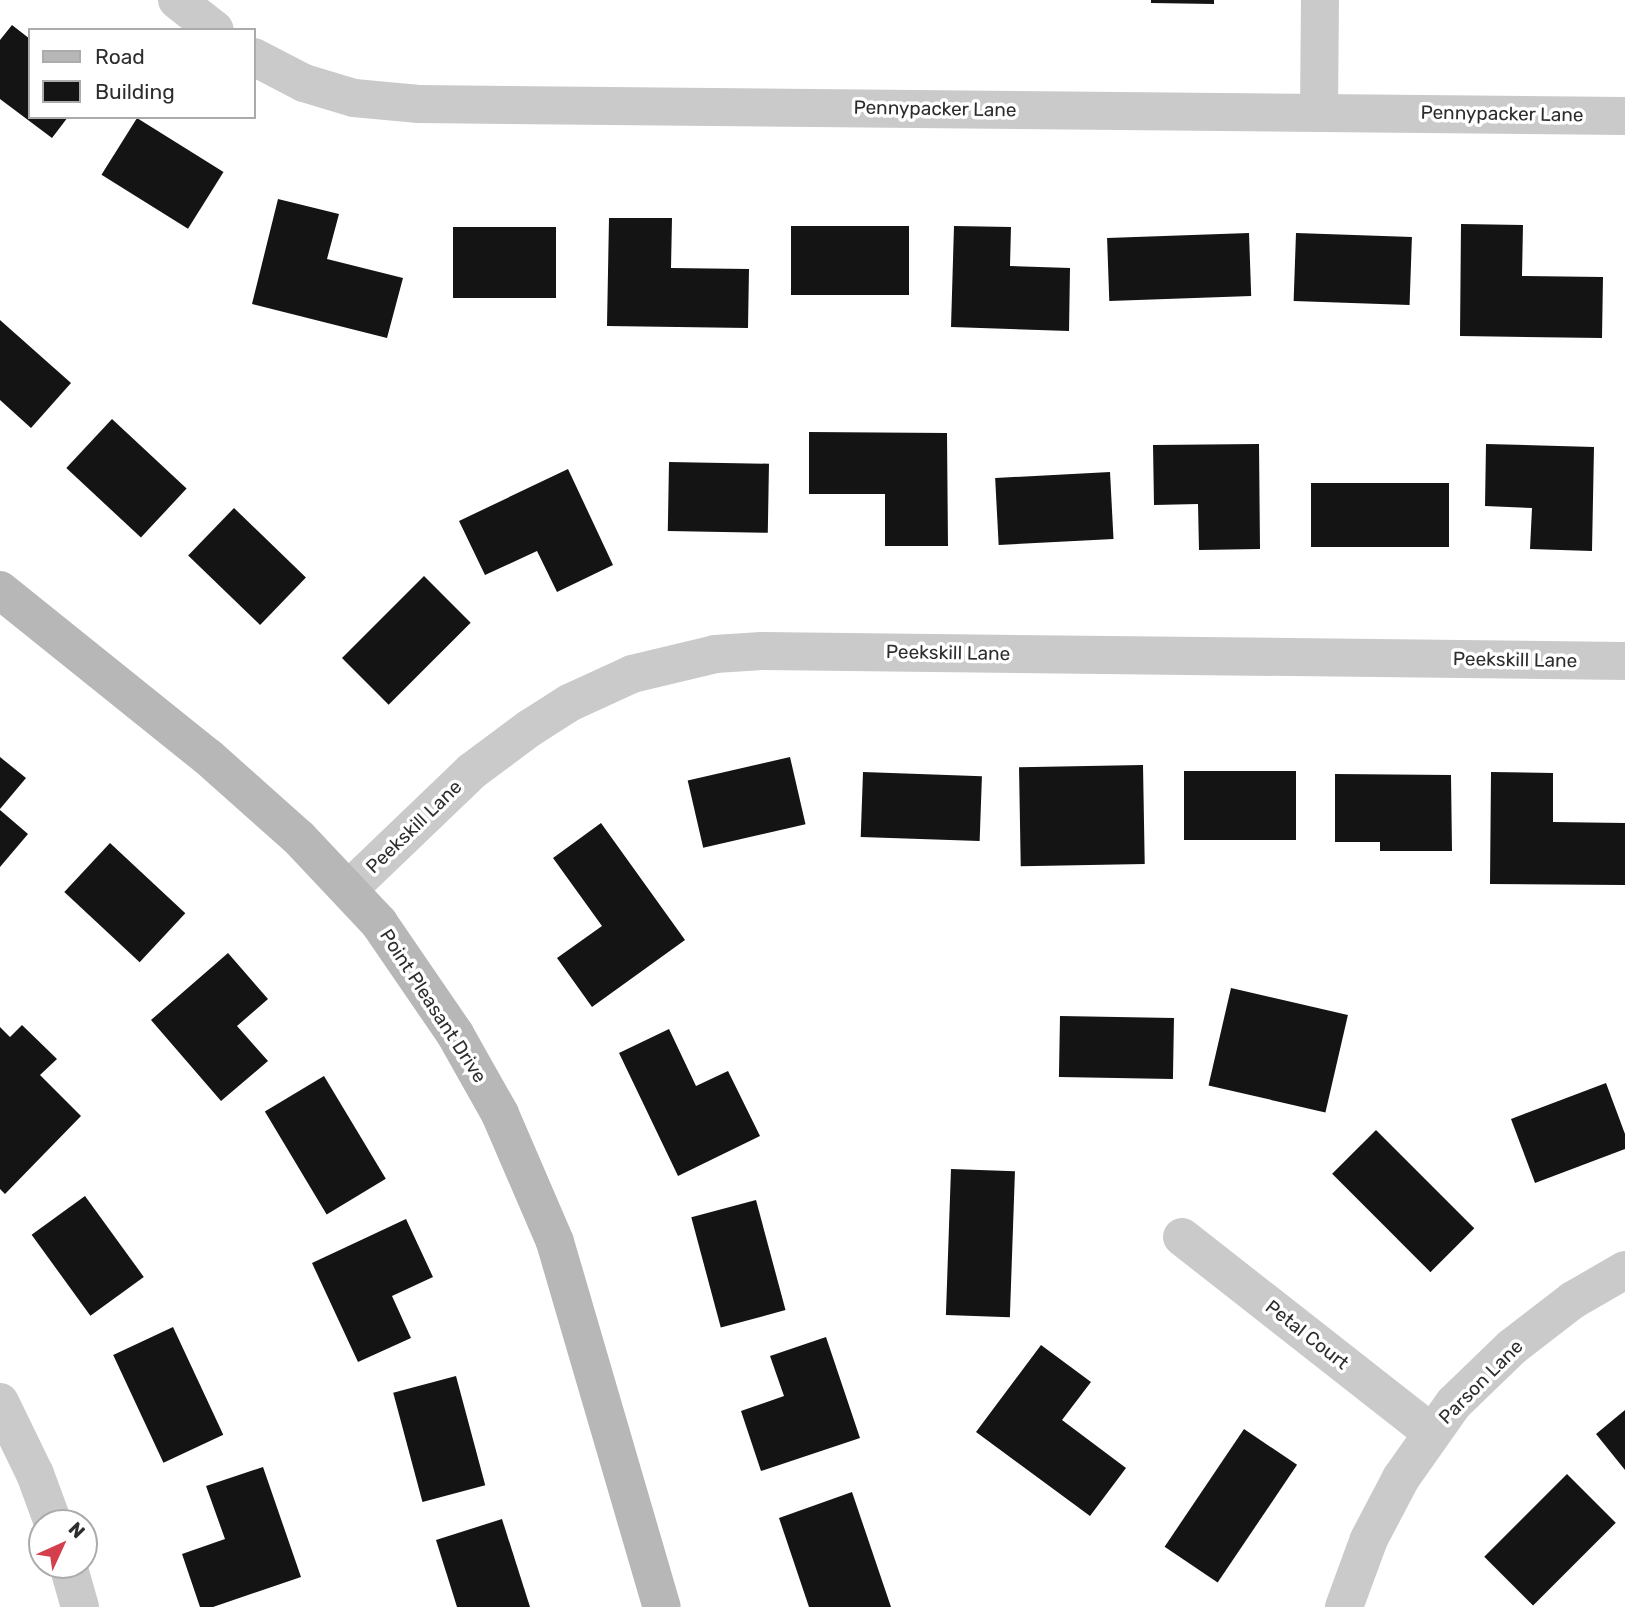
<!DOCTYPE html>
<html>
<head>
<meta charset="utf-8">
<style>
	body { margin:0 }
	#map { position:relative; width:1625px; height:1607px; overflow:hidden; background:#fff; font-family:Rubik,sans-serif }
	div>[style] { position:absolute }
	.building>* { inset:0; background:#141414; transform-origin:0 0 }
	.street>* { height:38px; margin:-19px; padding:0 19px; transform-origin:19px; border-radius:19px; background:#cacaca }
	.secondary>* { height:38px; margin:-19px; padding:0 19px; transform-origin:19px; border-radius:19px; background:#b7b7b7 }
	span { translate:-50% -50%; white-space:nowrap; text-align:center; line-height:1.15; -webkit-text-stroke:7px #fff; paint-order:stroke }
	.street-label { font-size:19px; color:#2d2d2d }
	.legend { position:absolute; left:28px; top:28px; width:228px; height:91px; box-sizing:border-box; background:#fff; border:2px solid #ababab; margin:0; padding:9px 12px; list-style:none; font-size:21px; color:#2d2d2d }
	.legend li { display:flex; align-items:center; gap:14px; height:35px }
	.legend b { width:35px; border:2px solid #ababab }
	.north { position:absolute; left:28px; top:1509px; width:70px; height:70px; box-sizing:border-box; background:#fff; border:2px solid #ababab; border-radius:50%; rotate:45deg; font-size:19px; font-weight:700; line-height:28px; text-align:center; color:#2d2d2d }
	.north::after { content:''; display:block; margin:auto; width:24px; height:32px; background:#d43f4e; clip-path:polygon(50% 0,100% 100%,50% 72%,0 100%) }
</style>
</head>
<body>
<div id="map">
	<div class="building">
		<i style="clip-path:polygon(1151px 0,1214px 0,1214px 4px,1151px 3px)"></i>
		<i style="clip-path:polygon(12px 25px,30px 39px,30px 117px,68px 117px,52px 138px,0 99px,0 40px)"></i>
		<i style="left:137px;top:118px;width:102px;height:67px;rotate:32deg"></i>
		<i style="clip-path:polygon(278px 199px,339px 214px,327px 259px,403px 278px,387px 338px,252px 304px)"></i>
		<i style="clip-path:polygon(609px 218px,672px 218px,671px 268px,749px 269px,748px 328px,607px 326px)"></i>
		<i style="clip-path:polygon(1461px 224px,1523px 225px,1522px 276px,1603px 277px,1602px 338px,1460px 336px)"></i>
		<i style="left:791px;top:226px;width:118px;height:69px"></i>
		<i style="clip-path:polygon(954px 226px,1011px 227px,1010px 266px,1070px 268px,1069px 331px,951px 327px)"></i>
		<i style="left:453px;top:227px;width:103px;height:71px"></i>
		<i style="left:1249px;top:233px;width:63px;height:142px;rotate:88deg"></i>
		<i style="left:1296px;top:233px;width:116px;height:68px;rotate:2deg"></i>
		<i style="clip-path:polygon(0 320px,71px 383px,31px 428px,0 400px)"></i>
		<i style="left:112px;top:419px;width:102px;height:67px;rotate:43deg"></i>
		<i style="clip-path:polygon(809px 432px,947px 433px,948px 546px,885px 546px,885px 494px,809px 494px)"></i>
		<i style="clip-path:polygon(1259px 444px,1260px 549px,1199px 550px,1198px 504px,1154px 505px,1153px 445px)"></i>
		<i style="clip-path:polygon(1486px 444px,1594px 447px,1592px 551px,1530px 549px,1532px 508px,1485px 506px)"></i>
		<i style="left:669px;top:462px;width:100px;height:69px;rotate:1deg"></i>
		<i style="clip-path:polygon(568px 469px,613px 565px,557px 592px,537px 551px,485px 575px,459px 521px)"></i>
		<i style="left:1110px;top:472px;width:67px;height:115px;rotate:87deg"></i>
		<i style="left:1311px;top:483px;width:138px;height:64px"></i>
		<i style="left:234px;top:508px;width:100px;height:66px;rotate:44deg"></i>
		<i style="left:424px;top:576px;width:66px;height:116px;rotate:45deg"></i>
		<i style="clip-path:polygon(0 757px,26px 778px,0 809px)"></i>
		<i style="left:790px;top:757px;width:69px;height:105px;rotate:77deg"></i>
		<i style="left:1143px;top:765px;width:99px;height:124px;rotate:89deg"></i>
		<i style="left:1184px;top:771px;width:112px;height:69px"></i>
		<i style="left:863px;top:772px;width:119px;height:65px;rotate:2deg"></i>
		<i style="clip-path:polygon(1491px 772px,1553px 773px,1553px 822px,1625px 823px,1625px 885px,1490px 884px)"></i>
		<i style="clip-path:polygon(1335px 774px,1451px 775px,1452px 851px,1380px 851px,1380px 842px,1335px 842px)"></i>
		<i style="clip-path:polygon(0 810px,28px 834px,0 867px)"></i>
		<i style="clip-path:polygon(601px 823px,685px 940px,592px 1007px,557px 958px,602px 926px,553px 858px)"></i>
		<i style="left:110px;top:843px;width:103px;height:67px;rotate:43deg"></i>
		<i style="clip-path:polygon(228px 953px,268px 999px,237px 1026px,268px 1061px,221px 1101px,151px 1020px)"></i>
		<i style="left:1231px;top:988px;width:120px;height:100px;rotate:13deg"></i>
		<i style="left:1060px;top:1016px;width:114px;height:61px;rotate:1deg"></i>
		<i style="clip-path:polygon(22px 1025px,57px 1059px,40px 1075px,81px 1116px,5px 1194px,0 1189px,0 1027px,10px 1037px)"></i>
		<i style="clip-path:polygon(669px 1029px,696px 1086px,728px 1071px,760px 1136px,678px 1176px,619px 1053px)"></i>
		<i style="left:324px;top:1076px;width:120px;height:69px;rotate:59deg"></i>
		<i style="clip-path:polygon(1606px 1083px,1625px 1134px,1625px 1149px,1535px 1183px,1511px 1119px)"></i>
		<i style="left:1376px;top:1130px;width:139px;height:62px;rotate:45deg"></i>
		<i style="left:951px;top:1169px;width:64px;height:146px;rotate:2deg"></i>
		<i style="left:85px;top:1196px;width:100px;height:66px;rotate:54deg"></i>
		<i style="left:756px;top:1200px;width:114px;height:67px;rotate:75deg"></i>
		<i style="clip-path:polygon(406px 1219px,433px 1277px,392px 1296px,411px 1338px,358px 1362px,312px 1263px)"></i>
		<i style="left:173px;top:1327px;width:119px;height:66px;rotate:65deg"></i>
		<i style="clip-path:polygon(826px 1337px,860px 1438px,761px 1471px,741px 1411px,784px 1396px,770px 1356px)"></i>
		<i style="clip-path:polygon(1041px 1345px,1091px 1382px,1062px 1420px,1126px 1468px,1090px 1516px,976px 1432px)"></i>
		<i style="left:456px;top:1376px;width:113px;height:65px;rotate:75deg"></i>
		<i style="clip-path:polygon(1625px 1410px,1625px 1470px,1596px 1434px)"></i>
		<i style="left:1244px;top:1429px;width:64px;height:142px;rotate:34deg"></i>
		<i style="clip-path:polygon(263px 1467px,301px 1577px,213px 1607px,200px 1607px,182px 1554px,225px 1539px,206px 1486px)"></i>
		<i style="left:1567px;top:1474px;width:69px;height:117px;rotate:45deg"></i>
		<i style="clip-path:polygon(852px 1492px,891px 1607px,809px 1607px,779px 1518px)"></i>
		<i style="clip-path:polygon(502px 1519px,530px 1607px,457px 1607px,436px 1540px)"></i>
	</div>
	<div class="street">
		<i style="left:177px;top:0;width:48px;rotate:38.3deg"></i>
		<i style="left:254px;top:57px;width:56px;rotate:27.5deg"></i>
		<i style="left:304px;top:83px;width:52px;rotate:16.7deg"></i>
		<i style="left:354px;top:98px;width:65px;rotate:5.3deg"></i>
		<i style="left:419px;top:104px;width:1206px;rotate:0.57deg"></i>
		<i style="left:1319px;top:111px;width:111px;rotate:-89.5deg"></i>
		<i style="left:350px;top:888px;width:169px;rotate:-43.8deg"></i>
		<i style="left:472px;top:771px;width:72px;rotate:-36.6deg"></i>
		<i style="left:530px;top:728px;width:46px;rotate:-32.7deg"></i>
		<i style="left:569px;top:703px;width:69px;rotate:-24.7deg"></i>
		<i style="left:632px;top:674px;width:85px;rotate:-13.5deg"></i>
		<i style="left:715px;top:654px;width:47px;rotate:-3.7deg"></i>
		<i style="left:762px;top:651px;width:863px;rotate:0.66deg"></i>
		<i style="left:1182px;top:1237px;width:318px;rotate:38.1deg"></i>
		<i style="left:0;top:1402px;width:80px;rotate:64.1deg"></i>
		<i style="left:35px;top:1474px;width:52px;rotate:69.8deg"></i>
		<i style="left:68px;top:1565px;width:44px;rotate:74.1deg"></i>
		<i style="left:1344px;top:1607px;width:72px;rotate:-69.8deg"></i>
		<i style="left:1369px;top:1539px;width:69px;rotate:-62.3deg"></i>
		<i style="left:1401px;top:1478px;width:92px;rotate:-54.8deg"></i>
		<i style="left:1454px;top:1403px;width:81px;rotate:-44deg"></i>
		<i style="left:1512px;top:1347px;width:77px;rotate:-37.6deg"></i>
		<i style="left:1573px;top:1300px;width:60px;rotate:-30deg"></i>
	</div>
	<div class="secondary">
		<i style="left:0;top:590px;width:267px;rotate:38.8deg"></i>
		<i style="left:208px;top:757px;width:122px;rotate:41.7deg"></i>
		<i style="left:299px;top:838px;width:117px;rotate:46.7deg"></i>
		<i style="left:379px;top:923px;width:135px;rotate:55.6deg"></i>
		<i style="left:455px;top:1034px;width:92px;rotate:60.6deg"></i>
		<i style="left:500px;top:1114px;width:139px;rotate:66.7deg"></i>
		<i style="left:555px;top:1242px;width:380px;rotate:73.7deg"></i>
	</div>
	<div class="street-label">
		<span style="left:935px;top:109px;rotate:1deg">Pennypacker Lane</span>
		<span style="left:1502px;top:114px;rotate:1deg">Pennypacker Lane</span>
		<span style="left:948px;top:653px;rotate:1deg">Peekskill Lane</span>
		<span style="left:1515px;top:660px;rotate:1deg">Peekskill Lane</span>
		<span style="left:414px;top:827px;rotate:-44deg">Peekskill Lane</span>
		<span style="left:433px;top:1006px;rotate:57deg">Point Pleasant Drive</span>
		<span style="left:1307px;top:1335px;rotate:38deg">Petal Court</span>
		<span style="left:1481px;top:1382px;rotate:-45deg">Parson Lane</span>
	</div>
	<ul class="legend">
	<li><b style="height:9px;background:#b7b7b7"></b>Road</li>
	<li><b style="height:19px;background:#141414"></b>Building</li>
	</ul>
	<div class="north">N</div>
</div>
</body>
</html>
